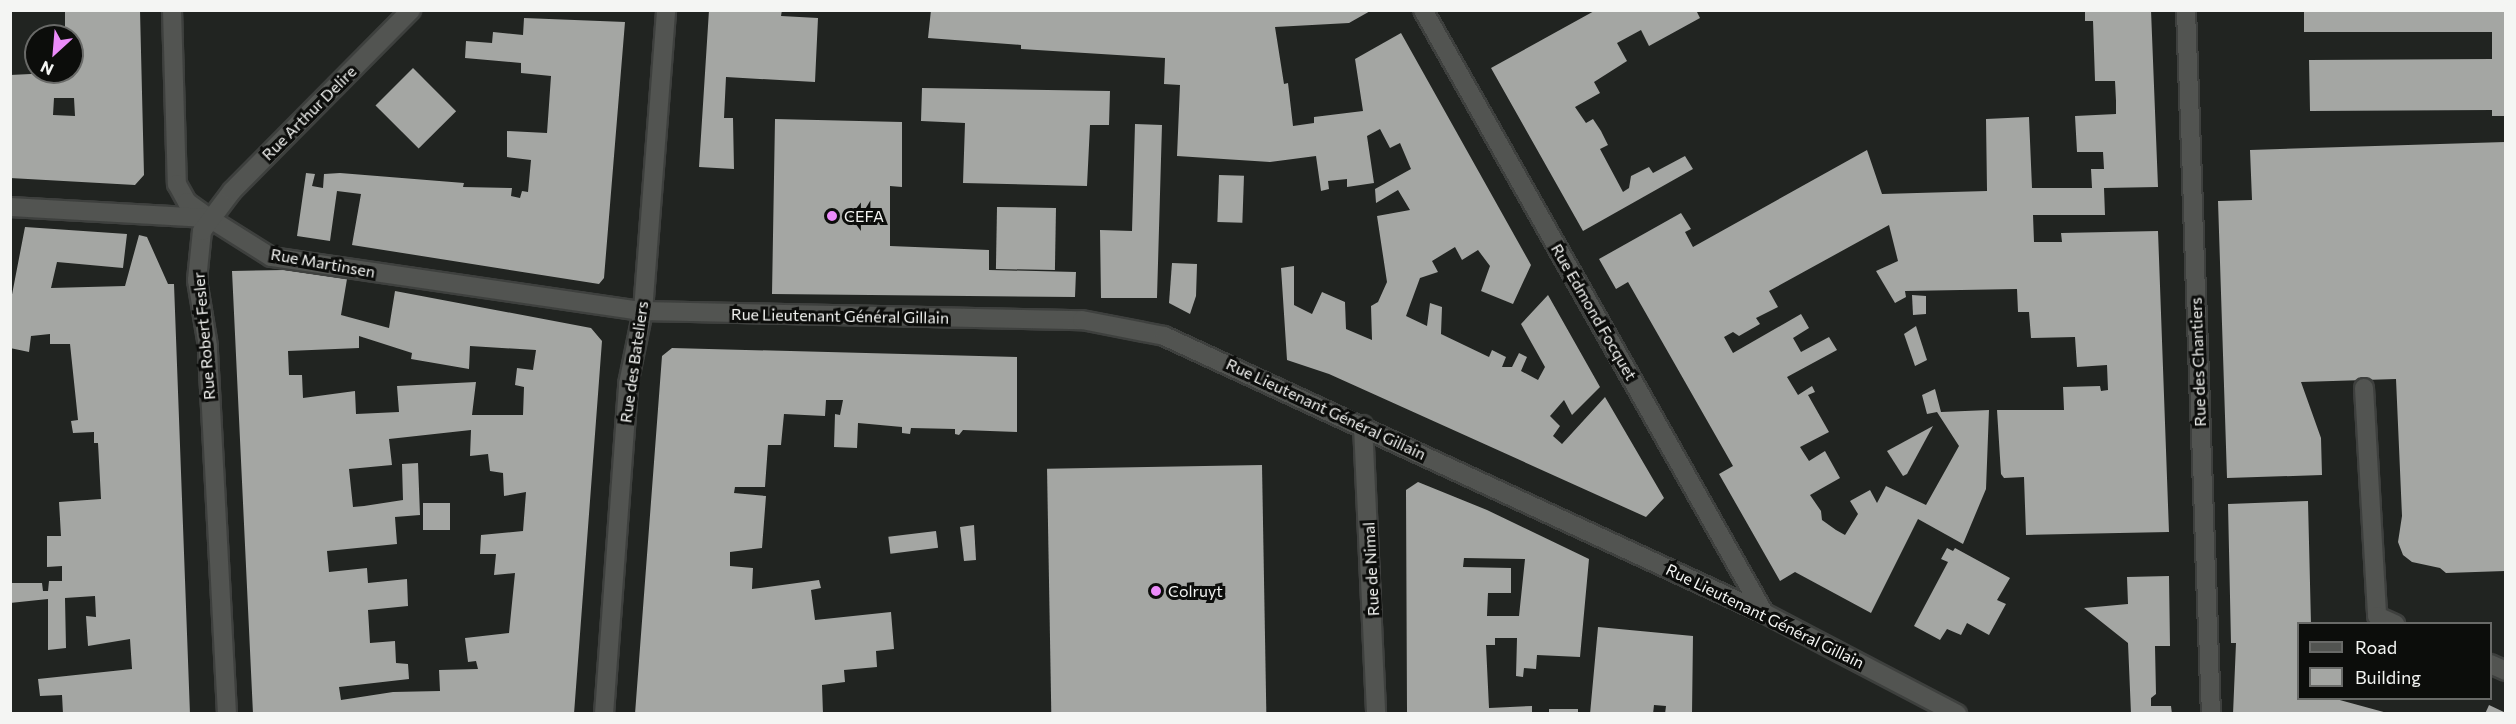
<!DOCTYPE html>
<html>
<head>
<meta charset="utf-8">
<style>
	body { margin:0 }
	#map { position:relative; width:2516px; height:724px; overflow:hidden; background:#212421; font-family:Commissioner,sans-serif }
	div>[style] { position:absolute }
	.building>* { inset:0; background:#a4a6a3; transform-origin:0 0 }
	.roads { filter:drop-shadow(2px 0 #3e403e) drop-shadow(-2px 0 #3e403e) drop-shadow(0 2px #3e403e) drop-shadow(0 -2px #3e403e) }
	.service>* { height:18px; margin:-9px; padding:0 9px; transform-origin:9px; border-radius:9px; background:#525451 }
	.minor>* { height:18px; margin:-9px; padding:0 9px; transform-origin:9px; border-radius:9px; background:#525451 }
	.tertiary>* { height:18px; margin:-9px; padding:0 9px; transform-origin:9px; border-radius:9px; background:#525451 }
	.secondary>* { height:18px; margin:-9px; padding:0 9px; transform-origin:9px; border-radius:9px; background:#525451 }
	.dots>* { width:16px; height:16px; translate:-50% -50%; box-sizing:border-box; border:3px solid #0c0d0b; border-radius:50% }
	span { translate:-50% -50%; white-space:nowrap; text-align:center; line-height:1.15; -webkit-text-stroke:6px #0c0d0b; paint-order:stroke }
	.street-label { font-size:16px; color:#f4f5f3 }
	.poi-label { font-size:16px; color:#f4f5f3 }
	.left { translate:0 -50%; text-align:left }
	.frame { position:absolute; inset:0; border:12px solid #f4f5f3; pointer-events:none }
	.legend { position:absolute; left:2297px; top:622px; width:195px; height:78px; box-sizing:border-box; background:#0c0d0b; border:2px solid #696a68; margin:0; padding:8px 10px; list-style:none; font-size:18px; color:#f4f5f3 }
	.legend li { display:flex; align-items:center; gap:12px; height:30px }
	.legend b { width:30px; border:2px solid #696a68 }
	.north { position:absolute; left:24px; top:24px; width:60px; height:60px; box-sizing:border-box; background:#0c0d0b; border:2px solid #696a68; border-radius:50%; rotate:206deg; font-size:16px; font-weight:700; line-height:24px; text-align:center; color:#f4f5f3 }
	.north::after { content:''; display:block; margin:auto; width:21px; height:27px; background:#ec8cfa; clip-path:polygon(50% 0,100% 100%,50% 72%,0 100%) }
</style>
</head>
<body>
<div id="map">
	<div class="building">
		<i style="clip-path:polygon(evenodd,65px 10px,140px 10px,144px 175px,135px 185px,10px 178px,10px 75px,72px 72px,72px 36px,65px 36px,65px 10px,54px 98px,74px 98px,75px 116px,53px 115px,54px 98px)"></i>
		<i style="clip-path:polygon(709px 10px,782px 10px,781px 16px,818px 18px,815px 82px,726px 77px,724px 118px,733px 118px,734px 169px,699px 167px)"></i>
		<i style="clip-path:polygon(931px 10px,1372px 10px,1349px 23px,1275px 27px,1284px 84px,1288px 83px,1293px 126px,1314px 123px,1314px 117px,1363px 111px,1355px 59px,1401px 33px,1531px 265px,1513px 304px,1481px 291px,1490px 266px,1478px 250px,1462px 260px,1455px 247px,1432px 261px,1438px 272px,1420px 278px,1406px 316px,1427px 326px,1430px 303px,1442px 307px,1441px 334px,1489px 357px,1492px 350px,1506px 357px,1502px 367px,1512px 367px,1519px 353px,1527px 357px,1521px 371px,1538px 380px,1545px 367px,1521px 324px,1548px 295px,1600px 387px,1572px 415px,1564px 400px,1550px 416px,1560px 426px,1553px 436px,1562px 444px,1605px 397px,1664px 498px,1646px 517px,1329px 374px,1287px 360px,1281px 268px,1294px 266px,1294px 305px,1312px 314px,1322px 292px,1345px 302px,1346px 329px,1372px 340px,1371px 306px,1378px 302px,1387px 282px,1377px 216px,1410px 210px,1398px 190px,1376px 203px,1375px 189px,1411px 169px,1400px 143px,1390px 148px,1380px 129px,1367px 136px,1374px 183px,1347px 187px,1347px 179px,1328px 181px,1329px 189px,1321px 191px,1316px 156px,1270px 162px,1177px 156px,1180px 85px,1164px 84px,1165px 58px,1021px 49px,1021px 45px,928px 38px)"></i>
		<i style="clip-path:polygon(1596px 10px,1696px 10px,1700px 18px,1649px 46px,1641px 30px,1617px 43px,1627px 61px,1594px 82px,1600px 93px,1575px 107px,1586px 123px,1593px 119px,1601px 131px,1608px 145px,1600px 149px,1623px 192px,1629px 188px,1631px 176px,1649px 167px,1653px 173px,1685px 156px,1693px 169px,1583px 231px,1491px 68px)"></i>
		<i style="clip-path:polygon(2085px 10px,2151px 10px,2158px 187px,2104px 188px,2105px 215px,2033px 215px,2034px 242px,2062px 242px,2061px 233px,2158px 231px,2169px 532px,2026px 535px,2024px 477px,2004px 478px,2001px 474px,1997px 410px,2064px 410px,2063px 387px,2100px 386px,2101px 391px,2108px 390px,2107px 365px,2077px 367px,2075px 337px,2031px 338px,2029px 312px,2018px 312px,2017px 289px,1905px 291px,1906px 297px,1895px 303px,1876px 271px,1898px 261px,1889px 225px,1769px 291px,1778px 307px,1756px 318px,1760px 324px,1739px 336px,1733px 332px,1724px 337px,1733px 353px,1801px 314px,1809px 328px,1793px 338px,1801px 352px,1829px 337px,1837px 350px,1787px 377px,1798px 395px,1812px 386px,1815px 392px,1808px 395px,1829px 432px,1800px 447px,1809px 461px,1825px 451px,1840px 478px,1810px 495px,1821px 511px,1822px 520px,1836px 530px,1845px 535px,1858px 514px,1850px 501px,1870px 490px,1877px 503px,1886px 486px,1926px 505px,1959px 446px,1937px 412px,1927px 414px,1922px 395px,1935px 389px,1941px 412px,1989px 410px,1986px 489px,1963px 544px,1918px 519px,1871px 613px,1795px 572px,1780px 581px,1719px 474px,1733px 466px,1628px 282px,1616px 289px,1599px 259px,1681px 213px,1691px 229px,1685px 232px,1693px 247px,1867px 150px,1882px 194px,1987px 191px,1986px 119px,2029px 117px,2032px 188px,2092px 188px,2091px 169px,2104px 169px,2103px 152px,2077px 152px,2075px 116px,2116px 114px,2116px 101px,2115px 81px,2095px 81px,2093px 21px,2085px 21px)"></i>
		<i style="clip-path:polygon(2304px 10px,2505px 10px,2505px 116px,2492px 116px,2492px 110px,2310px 111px,2309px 60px,2492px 59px,2492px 32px,2304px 32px)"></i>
		<i style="clip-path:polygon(524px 18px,625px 22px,604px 278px,599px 284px,352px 245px,361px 194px,337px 191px,330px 241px,297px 236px,306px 173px,315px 174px,312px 186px,323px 188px,324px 174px,340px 173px,464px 183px,463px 187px,512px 188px,511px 196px,520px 198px,522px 191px,528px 192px,531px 160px,507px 157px,507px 131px,547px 133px,551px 76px,521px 73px,521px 63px,465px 58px,466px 41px,492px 43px,493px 32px,523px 35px)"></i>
		<i style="left:413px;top:68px;width:61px;height:53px;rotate:45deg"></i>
		<i style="clip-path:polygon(922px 88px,1110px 91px,1109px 125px,1090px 125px,1087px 186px,963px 183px,965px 123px,921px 121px)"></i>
		<i style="clip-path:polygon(775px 119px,902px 122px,902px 187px,890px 186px,890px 246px,989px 250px,989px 270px,1076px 272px,1075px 297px,772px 294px)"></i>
		<i style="clip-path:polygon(1135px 124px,1162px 125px,1157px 298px,1101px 298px,1100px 230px,1132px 231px)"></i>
		<i style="clip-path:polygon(2505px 142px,2505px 571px,2446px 573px,2440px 568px,2412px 562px,2403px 555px,2398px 542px,2402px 516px,2396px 379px,2301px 382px,2321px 438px,2322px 475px,2227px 478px,2218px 201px,2252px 200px,2250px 150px)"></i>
		<i style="left:1219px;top:175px;width:25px;height:47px;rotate:2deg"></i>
		<i style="left:997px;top:207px;width:59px;height:62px;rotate:1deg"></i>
		<i style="clip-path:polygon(25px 227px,127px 234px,123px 268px,57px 262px,51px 288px,125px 286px,139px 235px,147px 237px,168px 284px,174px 284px,190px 714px,63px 714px,62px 695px,40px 696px,38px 679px,132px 669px,130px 639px,88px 646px,86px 616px,96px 617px,95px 596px,65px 598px,66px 648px,48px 650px,48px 599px,10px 603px,10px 583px,42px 583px,43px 591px,48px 591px,49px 581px,62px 581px,62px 566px,47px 567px,47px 536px,61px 536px,59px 502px,101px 499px,98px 443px,94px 443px,94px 432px,73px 433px,71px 421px,78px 420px,70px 344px,50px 344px,50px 334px,31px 336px,29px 352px,10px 348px,10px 305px)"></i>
		<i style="clip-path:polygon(1172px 263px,1197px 264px,1196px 296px,1190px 314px,1169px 303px)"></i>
		<i style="clip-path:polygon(evenodd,285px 270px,347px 279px,341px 315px,389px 328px,395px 291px,591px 328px,602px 341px,574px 714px,253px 714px,232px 271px,285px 270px,359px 336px,412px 353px,411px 359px,469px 369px,470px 346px,536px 350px,533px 370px,517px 368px,515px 385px,524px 387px,523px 415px,472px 415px,476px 382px,397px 386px,399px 412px,356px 414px,355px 391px,303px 398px,302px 375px,289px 375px,288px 351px,359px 348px,359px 336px,285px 270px,471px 430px,470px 456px,488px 454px,490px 471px,503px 473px,504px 496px,526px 492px,523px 531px,481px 535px,480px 554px,496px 554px,494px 575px,515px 573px,509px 633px,465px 638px,468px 662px,476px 661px,478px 669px,439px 670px,440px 691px,393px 692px,341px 700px,339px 687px,409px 679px,408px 664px,396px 663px,395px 641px,370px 643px,368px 610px,408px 606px,407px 579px,368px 583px,367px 568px,329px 572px,327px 551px,397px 544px,395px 517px,420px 515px,418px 463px,402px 464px,403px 500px,364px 506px,353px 507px,349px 469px,392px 465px,389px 439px,471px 430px)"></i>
		<i style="clip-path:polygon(1912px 295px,1926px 296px,1926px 314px,1913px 315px)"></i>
		<i style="clip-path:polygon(1916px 326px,1927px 360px,1915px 366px,1904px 334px)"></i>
		<i style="clip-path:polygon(672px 348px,1017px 357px,1017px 432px,963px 430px,959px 435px,955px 434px,955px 429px,911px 428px,910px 434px,902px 433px,902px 427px,858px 423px,857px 448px,834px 447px,835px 414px,840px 415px,843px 400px,826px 400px,825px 416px,784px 414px,781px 445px,768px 445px,765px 487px,735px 487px,734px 493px,766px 496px,762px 548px,730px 552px,730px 566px,753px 568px,752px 589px,819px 580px,821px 588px,811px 590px,815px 620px,891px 612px,894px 649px,876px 651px,877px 667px,844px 670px,845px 682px,822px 685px,823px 714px,635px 714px,662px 356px)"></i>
		<i style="clip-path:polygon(1933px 426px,1907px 474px,1903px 476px,1887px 451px)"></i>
		<i style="left:1262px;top:465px;width:249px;height:215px;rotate:89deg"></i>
		<i style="clip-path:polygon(evenodd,1418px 482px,1487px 510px,1589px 559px,1580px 657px,1537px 655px,1536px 669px,1524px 668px,1523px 677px,1516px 676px,1517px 638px,1495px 638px,1495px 645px,1486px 645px,1489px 708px,1532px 706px,1532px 714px,1407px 714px,1406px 490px,1418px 482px,1464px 558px,1525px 559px,1519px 616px,1487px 616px,1488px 593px,1511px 593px,1511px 568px,1463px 567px,1464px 558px)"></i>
		<i style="clip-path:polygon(2308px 501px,2311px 624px,2298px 624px,2298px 699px,2336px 699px,2391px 714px,2233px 714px,2236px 643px,2231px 643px,2228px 504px)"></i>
		<i style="left:423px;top:503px;width:27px;height:27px"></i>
		<i style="clip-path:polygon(974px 525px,976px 560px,964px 561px,960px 527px)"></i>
		<i style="left:936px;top:531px;width:17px;height:48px;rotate:83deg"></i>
		<i style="clip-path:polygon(1947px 548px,1953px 551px,1955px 548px,2010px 578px,1997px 600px,2006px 604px,1989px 635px,1967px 623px,1961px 635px,1947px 629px,1940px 640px,1914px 626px,1948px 562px,1941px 559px)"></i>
		<i style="clip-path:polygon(2169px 576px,2170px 646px,2155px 646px,2156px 694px,2151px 698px,2151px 706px,2171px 706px,2172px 714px,2131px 714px,2128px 643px,2084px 608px,2128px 604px,2127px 577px)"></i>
		<i style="clip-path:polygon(1598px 627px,1693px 636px,1692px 714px,1665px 714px,1666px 706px,1654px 705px,1653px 714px,1590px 714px)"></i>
		<i style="clip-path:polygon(2489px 705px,2506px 713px,2506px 714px,2485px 714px)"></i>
		<i style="left:1549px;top:709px;width:29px;height:5px"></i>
	</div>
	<div class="roads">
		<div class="service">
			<i style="left:2364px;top:388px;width:228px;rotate:86.7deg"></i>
			<i style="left:2377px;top:616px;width:20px;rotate:24deg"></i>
			<i style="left:2490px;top:664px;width:17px;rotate:24deg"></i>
		</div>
		<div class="minor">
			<i style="left:172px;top:10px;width:174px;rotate:88.4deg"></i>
			<i style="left:177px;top:184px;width:21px;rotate:61deg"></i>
			<i style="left:187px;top:202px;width:27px;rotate:36deg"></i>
			<i style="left:209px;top:218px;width:73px;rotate:32.2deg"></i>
			<i style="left:271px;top:257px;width:376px;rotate:8.3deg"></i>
			<i style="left:1423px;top:10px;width:693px;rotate:60.51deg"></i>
			<i style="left:2186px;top:10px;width:704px;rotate:87.97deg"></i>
			<i style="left:10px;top:207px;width:197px;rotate:3.2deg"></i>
			<i style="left:1363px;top:425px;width:289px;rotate:87.4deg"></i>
		</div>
		<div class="tertiary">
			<i style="left:643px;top:311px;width:439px;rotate:1.2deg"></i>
			<i style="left:1082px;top:320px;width:84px;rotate:11deg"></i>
			<i style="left:1164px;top:336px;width:661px;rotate:24.78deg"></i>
			<i style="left:1764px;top:613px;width:218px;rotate:27.6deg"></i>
		</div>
		<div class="secondary">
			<i style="left:227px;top:714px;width:368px;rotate:-93deg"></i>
			<i style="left:208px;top:346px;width:67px;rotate:-99.5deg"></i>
			<i style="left:197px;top:280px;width:49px;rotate:-84.2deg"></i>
			<i style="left:202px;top:231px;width:50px;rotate:-53.1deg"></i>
			<i style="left:232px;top:191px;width:255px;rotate:-45.3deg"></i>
			<i style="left:604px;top:714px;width:331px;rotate:-85.8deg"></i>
			<i style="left:628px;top:384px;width:75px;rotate:-78.4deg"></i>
			<i style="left:643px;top:311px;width:302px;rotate:-85.6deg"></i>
		</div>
	</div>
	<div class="dots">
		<i style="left:832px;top:216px;background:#ec8cfa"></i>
		<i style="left:1156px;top:591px;background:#ec8cfa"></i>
	</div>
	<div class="street-label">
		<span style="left:309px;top:113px;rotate:-45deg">Rue Arthur Delire</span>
		<span style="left:323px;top:263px;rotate:10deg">Rue Martinsen</span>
		<span style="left:1594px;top:312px;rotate:60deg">Rue Edmond Focquet</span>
		<span style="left:840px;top:316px;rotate:1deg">Rue Lieutenant Général Gillain</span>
		<span style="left:204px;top:336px;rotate:-95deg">Rue Robert Fesler</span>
		<span style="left:634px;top:362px;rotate:-82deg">Rue des Bateliers</span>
		<span style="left:2198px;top:362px;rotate:-92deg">Rue des Chantiers</span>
		<span style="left:1326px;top:409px;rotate:25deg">Rue Lieutenant Général Gillain</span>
		<span style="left:1371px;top:569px;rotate:-93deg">Rue de Nimal</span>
		<span style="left:1765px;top:616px;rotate:26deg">Rue Lieutenant Général Gillain</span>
	</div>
	<div class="poi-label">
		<span class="left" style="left:844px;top:216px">CEFA</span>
		<span class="left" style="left:1168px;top:591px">Colruyt</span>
	</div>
	<div class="frame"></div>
	<ul class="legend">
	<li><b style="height:8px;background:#525451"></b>Road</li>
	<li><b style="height:16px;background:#a4a6a3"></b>Building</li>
	</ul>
	<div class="north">N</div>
</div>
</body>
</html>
